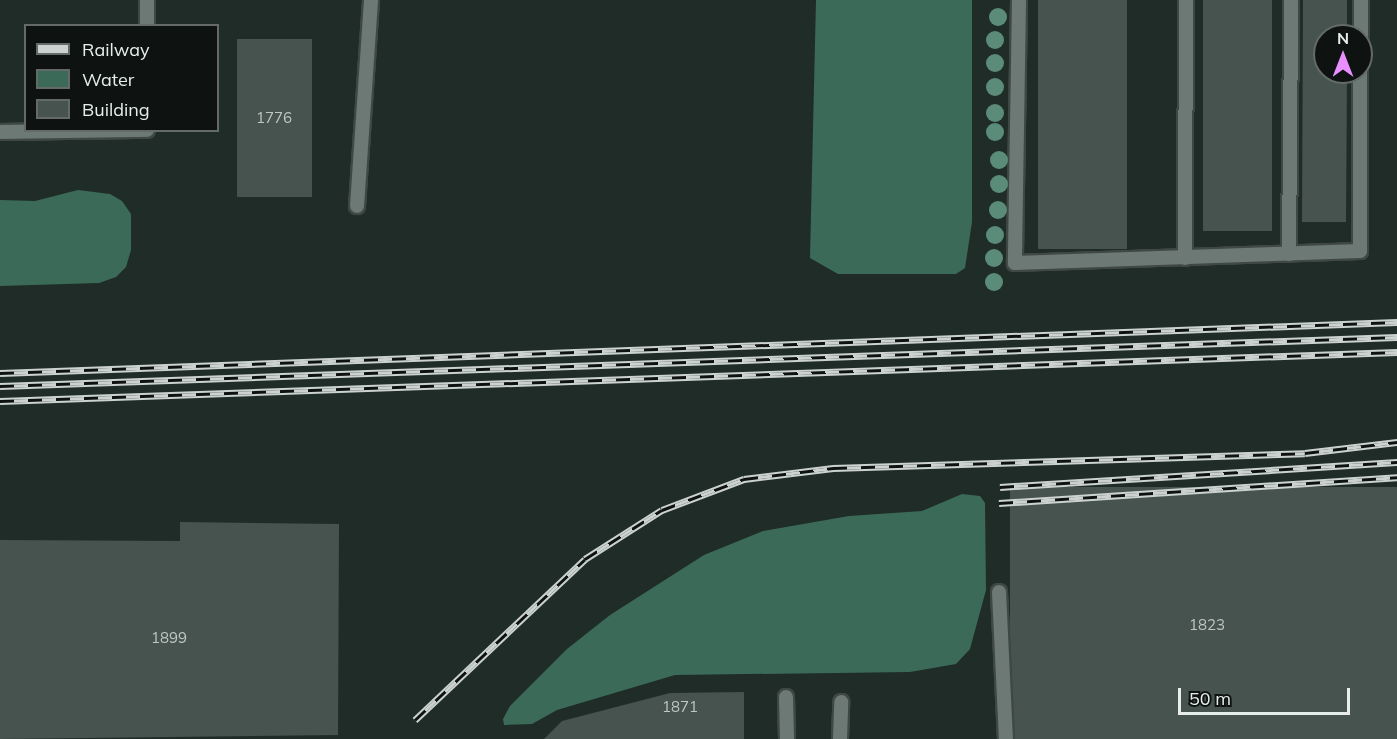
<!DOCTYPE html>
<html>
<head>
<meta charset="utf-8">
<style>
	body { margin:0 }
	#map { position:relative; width:1397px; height:739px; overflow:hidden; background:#202c27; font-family:Mulish,sans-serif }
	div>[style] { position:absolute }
	.water>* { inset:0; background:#3b6a59 }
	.building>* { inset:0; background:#47534e; transform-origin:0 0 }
	.roads { filter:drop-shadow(2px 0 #3f4844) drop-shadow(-2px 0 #3f4844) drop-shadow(0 2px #3f4844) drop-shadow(0 -2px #3f4844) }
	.service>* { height:14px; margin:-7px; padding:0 7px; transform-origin:7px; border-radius:7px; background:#6c7974 }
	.rail>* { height:7px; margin-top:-3.5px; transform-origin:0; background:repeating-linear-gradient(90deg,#0e1311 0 14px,#cbd2cf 0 28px); box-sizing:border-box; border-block:2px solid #cbd2cf }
	.trees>* { width:18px; height:18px; margin:-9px; border-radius:50%; background:#5b8c7a }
	span { translate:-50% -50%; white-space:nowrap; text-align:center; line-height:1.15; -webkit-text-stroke:4.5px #0e1311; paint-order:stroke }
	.number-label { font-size:15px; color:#bec6c3 }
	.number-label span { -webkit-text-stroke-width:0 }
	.legend { position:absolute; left:24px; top:24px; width:195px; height:108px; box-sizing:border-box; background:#0e1311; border:2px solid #646a68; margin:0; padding:8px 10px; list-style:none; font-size:18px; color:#e6edea }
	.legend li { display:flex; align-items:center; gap:12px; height:30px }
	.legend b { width:30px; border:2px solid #646a68 }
	.north { position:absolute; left:1313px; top:24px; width:60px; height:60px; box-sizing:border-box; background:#0e1311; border:2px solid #646a68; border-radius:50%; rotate:0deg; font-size:16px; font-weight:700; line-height:24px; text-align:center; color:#e6edea }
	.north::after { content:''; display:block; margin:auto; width:21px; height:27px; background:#e88eff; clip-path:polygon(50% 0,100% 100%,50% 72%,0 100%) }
	.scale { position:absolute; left:1178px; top:688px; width:172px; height:27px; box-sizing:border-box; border:3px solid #e6edea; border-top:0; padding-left:8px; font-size:18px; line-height:21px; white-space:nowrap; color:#e6edea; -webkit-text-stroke:4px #0e1311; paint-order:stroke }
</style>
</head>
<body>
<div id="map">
	<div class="water">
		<i style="clip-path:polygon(816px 0,972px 0,972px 222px,965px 268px,956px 274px,838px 274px,810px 258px)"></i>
		<i style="clip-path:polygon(78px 190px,110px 194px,122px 201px,131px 214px,131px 250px,126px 267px,116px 277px,99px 283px,0 286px,0 200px,35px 201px)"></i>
		<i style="clip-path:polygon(962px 494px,980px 496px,985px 503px,986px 590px,970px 649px,956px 664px,910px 672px,675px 675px,557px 710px,532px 724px,504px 725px,503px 719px,510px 706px,567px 649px,610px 615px,704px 555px,763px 531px,849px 516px,922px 511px)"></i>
	</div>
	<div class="building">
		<i style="left:1038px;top:0;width:89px;height:249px"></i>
		<i style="left:1203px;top:0;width:69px;height:231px"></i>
		<i style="clip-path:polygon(1303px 0,1347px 0,1347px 36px,1325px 36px,1325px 72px,1347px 72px,1346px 222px,1302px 222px)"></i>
		<i style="left:237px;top:39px;width:75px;height:158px"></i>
		<i style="left:1397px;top:487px;width:252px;height:387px;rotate:90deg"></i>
		<i style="clip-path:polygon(180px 522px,339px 524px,338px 735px,0 739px,0 540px,180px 541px)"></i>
		<i style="clip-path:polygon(744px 692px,744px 739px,544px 739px,562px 721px,670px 693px)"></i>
	</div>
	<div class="roads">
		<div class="service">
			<i style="left:1019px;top:0;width:263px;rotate:90.9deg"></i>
			<i style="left:1015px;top:263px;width:345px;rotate:-2deg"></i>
			<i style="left:1360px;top:251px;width:179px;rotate:-90deg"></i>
			<i style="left:147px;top:26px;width:26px;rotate:-90deg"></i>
			<i style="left:1361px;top:36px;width:36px;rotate:-90deg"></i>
			<i style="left:0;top:132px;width:147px;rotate:-0.8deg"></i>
			<i style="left:357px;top:206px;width:206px;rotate:-86.1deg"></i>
			<i style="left:1289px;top:254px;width:254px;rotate:-89.5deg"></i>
			<i style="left:1185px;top:258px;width:258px;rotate:-89.8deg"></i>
			<i style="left:999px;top:592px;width:147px;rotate:87.3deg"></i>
			<i style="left:786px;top:697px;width:42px;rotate:88.6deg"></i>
			<i style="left:840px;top:739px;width:37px;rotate:-88deg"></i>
		</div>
	</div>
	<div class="rail">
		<i style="left:0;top:373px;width:1398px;rotate:-2.09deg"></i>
		<i style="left:0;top:386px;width:1398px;rotate:-2.01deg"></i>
		<i style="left:0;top:401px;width:1398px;rotate:-2.01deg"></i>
		<i style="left:1000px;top:487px;width:398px;rotate:-3.6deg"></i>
		<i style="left:999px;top:503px;width:399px;rotate:-3.7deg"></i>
		<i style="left:415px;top:720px;width:234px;rotate:-43.4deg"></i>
		<i style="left:585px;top:559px;width:91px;rotate:-32.5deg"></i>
		<i style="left:662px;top:510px;width:88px;rotate:-20.7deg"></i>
		<i style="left:744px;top:479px;width:90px;rotate:-7deg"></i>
		<i style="left:833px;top:468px;width:472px;rotate:-1.8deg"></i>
		<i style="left:1305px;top:453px;width:93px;rotate:-6.8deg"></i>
	</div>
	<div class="trees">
		<i style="left:998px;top:17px"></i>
		<i style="left:995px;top:40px"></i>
		<i style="left:995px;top:63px"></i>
		<i style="left:995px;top:87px"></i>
		<i style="left:995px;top:113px"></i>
		<i style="left:995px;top:132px"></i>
		<i style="left:999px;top:160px"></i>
		<i style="left:999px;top:184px"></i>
		<i style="left:998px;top:210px"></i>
		<i style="left:995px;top:235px"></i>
		<i style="left:994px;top:258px"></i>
		<i style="left:994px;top:282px"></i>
	</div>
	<div class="number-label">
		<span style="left:274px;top:118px">1776</span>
		<span style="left:1207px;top:625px">1823</span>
		<span style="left:169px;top:638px">1899</span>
		<span style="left:680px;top:707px">1871</span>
	</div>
	<ul class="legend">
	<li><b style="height:8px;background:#cbd2cf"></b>Railway</li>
	<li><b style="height:16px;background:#3b6a59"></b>Water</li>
	<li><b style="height:16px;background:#47534e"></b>Building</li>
	</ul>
	<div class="north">N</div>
	<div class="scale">50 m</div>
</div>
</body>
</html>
